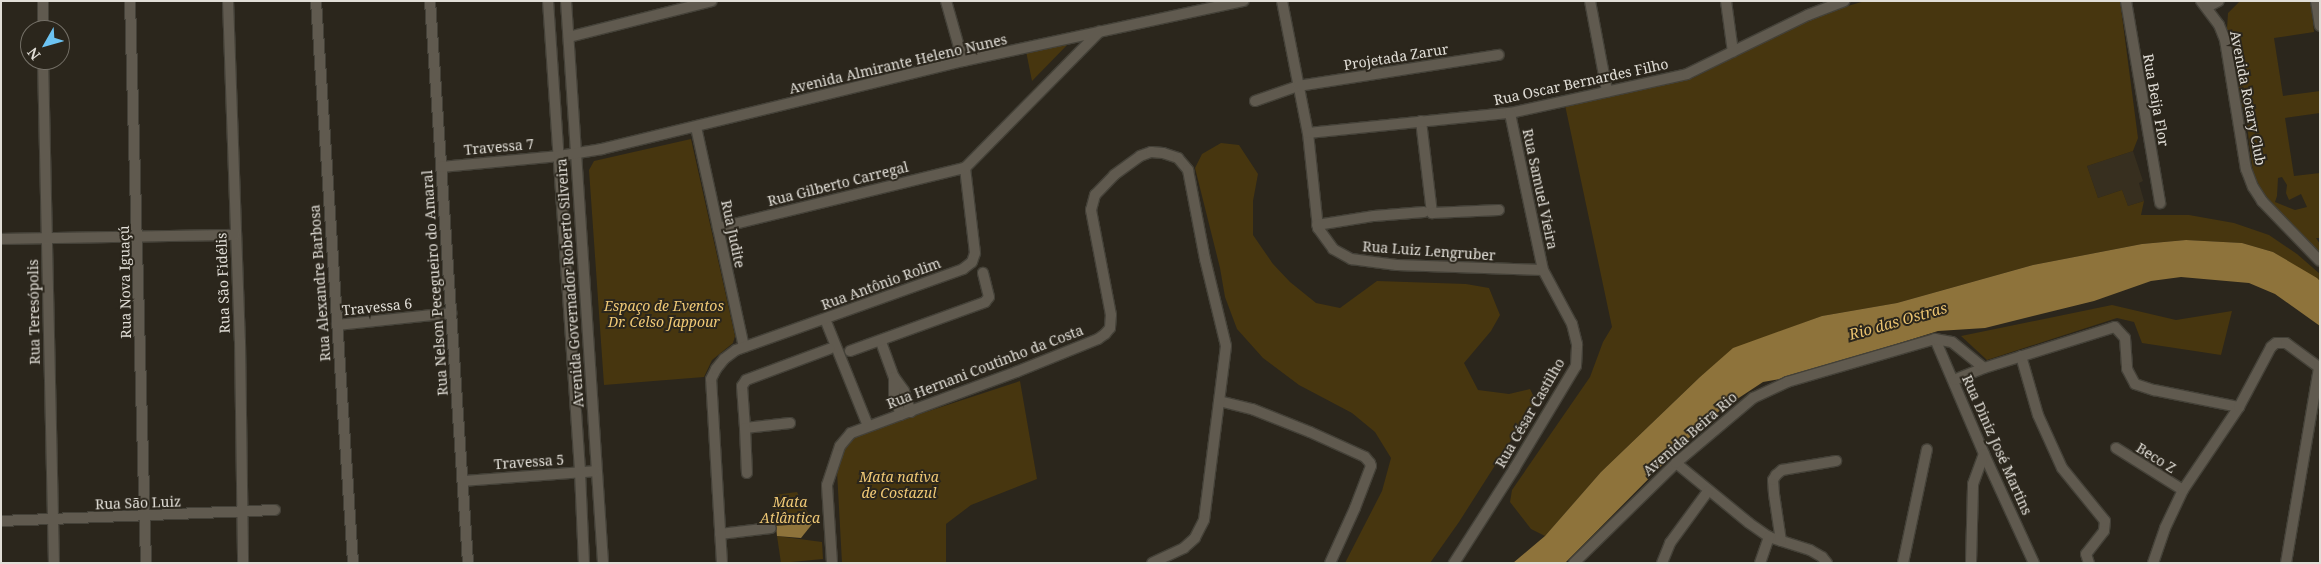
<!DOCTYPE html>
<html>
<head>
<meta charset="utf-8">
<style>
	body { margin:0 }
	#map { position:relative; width:2321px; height:564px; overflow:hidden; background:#2b261c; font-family:"Noto Serif",serif }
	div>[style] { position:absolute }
	.built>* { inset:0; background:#372f1f }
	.green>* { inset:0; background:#47360f }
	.water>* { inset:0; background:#8e733b }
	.roads { filter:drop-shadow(1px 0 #444138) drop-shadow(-1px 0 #444138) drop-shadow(0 1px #444138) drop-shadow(0 -1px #444138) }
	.minor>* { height:10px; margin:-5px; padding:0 5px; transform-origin:5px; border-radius:5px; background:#605a4f }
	span { translate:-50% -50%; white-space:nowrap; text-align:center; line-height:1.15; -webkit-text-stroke:4px #2b261c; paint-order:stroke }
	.street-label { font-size:14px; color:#e1ded7 }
	.park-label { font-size:14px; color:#efc875; font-style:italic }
	.water-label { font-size:15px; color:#eac26f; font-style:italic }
	.frame { position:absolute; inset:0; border:2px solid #e1ded7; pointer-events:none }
	.north { position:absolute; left:20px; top:20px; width:50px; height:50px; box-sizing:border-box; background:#2b261c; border:1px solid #747067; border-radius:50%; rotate:232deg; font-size:14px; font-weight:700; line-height:20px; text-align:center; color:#e1ded7 }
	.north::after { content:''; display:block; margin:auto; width:18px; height:22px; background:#6cc3f2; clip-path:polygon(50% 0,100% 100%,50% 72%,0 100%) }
</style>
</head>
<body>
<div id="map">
	<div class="built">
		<i style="clip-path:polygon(2133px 151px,2143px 181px,2139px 183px,2144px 201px,2128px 206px,2122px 190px,2098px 198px,2087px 166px)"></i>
	</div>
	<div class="green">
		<i style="clip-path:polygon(1865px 1px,2120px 1px,2138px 138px,2133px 151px,2087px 166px,2098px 198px,2122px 190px,2128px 206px,2144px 201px,2141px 215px,2189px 215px,2234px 223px,2269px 235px,2297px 254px,2320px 274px,2320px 281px,2273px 252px,2242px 243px,2186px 240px,2142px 244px,2033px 265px,1897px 303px,1822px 316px,1733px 349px,1700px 377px,1601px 472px,1545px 536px,1531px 529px,1510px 502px,1512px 490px,1590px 377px,1603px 342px,1612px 327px,1565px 105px,1693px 78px,1820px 14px)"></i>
		<i style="clip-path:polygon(evenodd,2240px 1px,2311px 1px,2314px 32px,2274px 38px,2283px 96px,2320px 91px,2320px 113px,2285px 118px,2294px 176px,2320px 173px,2320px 238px,2316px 238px,2320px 244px,2320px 255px,2274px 208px,2265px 197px,2253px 173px,2247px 125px,2238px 87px,2234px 51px,2227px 29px,2228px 13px,2240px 1px,2282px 177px,2287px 185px,2286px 193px,2289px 200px,2301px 194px,2307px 207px,2295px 210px,2275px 202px,2277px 196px,2278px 178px,2282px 177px)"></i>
		<i style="clip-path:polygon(1072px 40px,1032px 81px,1026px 51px)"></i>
		<i style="clip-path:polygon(691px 139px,735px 336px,733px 343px,712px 360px,704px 377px,604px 385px,589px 170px,594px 161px)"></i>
		<i style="clip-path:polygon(1221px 143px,1239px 145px,1258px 174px,1253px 201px,1253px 235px,1273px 264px,1290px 282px,1316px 303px,1340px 308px,1377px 281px,1466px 284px,1489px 288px,1500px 315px,1491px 331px,1464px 363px,1478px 390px,1509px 394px,1530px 389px,1536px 401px,1459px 522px,1430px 563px,1345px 563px,1382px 491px,1391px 458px,1375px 432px,1352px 413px,1299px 385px,1263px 358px,1237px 329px,1225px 297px,1220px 268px,1195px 168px,1202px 154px)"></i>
		<i style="clip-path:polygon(2112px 305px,2176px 320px,2232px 311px,2221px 355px,2142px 343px,2134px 322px,2117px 318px,1987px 360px,1961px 336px)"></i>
		<i style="clip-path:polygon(1020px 381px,1037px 479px,971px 505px,946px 524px,946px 563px,842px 563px,837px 471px,845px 448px,858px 435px,868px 431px)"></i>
		<i style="clip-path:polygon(797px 492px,813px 523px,776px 526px,774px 495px)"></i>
		<i style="clip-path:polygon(777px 536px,822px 542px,823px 559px,781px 563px)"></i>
	</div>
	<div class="water">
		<i style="clip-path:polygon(2186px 240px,2242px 243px,2273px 252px,2317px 278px,2320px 281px,2320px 326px,2275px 294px,2249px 283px,2181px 277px,2151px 281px,2094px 301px,1985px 328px,1938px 331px,1791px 377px,1763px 382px,1722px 409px,1703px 424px,1565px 563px,1513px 563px,1545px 536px,1601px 472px,1700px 377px,1733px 348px,1822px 316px,1897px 303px,2033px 265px,2142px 244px)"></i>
		<i style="clip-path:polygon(813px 523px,801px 538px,777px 536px,776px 526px)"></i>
	</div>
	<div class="roads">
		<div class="minor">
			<i style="left:43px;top:1px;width:29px;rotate:90deg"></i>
			<i style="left:130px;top:1px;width:562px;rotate:88.37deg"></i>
			<i style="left:228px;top:1px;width:340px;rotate:88deg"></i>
			<i style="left:240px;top:341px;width:222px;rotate:89.2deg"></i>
			<i style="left:316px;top:1px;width:563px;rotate:86.23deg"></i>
			<i style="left:430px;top:1px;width:563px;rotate:86.13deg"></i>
			<i style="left:548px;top:1px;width:472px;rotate:86.1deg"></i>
			<i style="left:580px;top:472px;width:91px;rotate:87.5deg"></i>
			<i style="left:566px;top:1px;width:563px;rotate:86.23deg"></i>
			<i style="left:946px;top:1px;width:62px;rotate:74.2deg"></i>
			<i style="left:1282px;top:1px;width:135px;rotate:78.9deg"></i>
			<i style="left:1308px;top:133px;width:96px;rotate:84deg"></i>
			<i style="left:1318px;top:228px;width:26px;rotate:54deg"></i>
			<i style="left:1333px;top:249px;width:21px;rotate:29deg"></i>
			<i style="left:1351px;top:259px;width:46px;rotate:7.4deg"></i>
			<i style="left:1397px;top:265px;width:146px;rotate:2deg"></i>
			<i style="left:1590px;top:1px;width:92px;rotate:79.3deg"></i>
			<i style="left:1726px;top:1px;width:51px;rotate:82.2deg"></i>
			<i style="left:2126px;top:1px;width:205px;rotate:80.4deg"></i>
			<i style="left:2201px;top:1px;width:30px;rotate:53deg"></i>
			<i style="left:2219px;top:25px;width:16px;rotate:68deg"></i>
			<i style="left:2225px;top:40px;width:131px;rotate:80.8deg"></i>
			<i style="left:2246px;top:169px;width:19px;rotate:69deg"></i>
			<i style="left:2253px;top:187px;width:17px;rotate:57deg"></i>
			<i style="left:2262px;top:201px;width:83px;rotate:46deg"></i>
			<i style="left:2316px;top:1px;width:25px;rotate:81deg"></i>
			<i style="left:2207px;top:7px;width:13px;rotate:-27deg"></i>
			<i style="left:569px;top:37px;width:147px;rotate:-14.1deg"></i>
			<i style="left:43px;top:60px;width:503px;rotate:88.75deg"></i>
			<i style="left:1255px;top:101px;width:46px;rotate:-19.2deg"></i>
			<i style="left:1298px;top:86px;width:203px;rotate:-8.8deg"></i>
			<i style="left:1421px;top:121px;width:93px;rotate:83.2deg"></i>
			<i style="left:1432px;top:213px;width:67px;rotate:-2.6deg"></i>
			<i style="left:696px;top:127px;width:225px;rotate:77.7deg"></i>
			<i style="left:1308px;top:133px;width:203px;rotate:-5.7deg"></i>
			<i style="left:1510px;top:113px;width:181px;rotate:-12.4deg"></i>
			<i style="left:1687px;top:74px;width:135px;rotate:-26deg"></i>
			<i style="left:1808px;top:15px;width:39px;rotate:-21deg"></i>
			<i style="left:441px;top:167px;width:119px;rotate:-5.3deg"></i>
			<i style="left:559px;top:156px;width:44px;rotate:-9.2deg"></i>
			<i style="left:602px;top:149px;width:372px;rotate:-13.7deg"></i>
			<i style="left:963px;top:61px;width:287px;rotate:-12.1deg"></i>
			<i style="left:1317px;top:225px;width:58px;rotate:-9deg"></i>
			<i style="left:1374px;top:216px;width:50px;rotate:-4.6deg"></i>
			<i style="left:718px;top:228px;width:254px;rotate:-13.7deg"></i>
			<i style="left:1px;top:239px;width:234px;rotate:-1deg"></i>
			<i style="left:825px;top:319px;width:115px;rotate:68.1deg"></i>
			<i style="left:337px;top:325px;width:115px;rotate:-6deg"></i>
			<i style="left:1935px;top:339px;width:125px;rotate:66.9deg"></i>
			<i style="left:1984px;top:454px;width:120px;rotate:65.4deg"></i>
			<i style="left:881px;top:342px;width:37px;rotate:70deg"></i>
			<i style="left:894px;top:377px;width:17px;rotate:54deg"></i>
			<i style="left:904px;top:391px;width:22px;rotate:72deg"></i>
			<i style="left:850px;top:351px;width:144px;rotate:-19.9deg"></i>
			<i style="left:985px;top:302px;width:6px;rotate:-51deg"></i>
			<i style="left:989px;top:297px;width:25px;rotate:-104deg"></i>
			<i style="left:2021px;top:356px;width:61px;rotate:73.9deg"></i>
			<i style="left:2038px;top:415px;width:58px;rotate:65.6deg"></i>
			<i style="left:2062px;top:468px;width:68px;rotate:50.9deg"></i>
			<i style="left:2105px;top:521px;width:10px;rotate:96deg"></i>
			<i style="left:2104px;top:531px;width:29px;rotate:128deg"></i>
			<i style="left:2086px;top:554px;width:9px;rotate:72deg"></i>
			<i style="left:894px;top:377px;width:18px;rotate:90deg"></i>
			<i style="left:894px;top:395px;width:21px;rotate:71deg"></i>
			<i style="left:1954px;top:380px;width:32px;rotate:-22deg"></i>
			<i style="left:1219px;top:401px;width:34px;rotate:14deg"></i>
			<i style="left:1252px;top:409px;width:62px;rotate:21.6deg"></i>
			<i style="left:1310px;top:432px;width:60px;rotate:24.4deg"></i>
			<i style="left:1365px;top:457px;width:8px;rotate:50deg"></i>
			<i style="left:1370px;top:463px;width:3px;rotate:72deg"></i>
			<i style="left:1371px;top:466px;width:45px;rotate:110.9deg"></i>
			<i style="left:1355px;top:508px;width:60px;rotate:114.4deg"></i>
			<i style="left:790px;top:423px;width:45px;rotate:173.7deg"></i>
			<i style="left:745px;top:428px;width:42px;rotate:-94.1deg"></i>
			<i style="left:742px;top:386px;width:7px;rotate:-56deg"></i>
			<i style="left:746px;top:380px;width:89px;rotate:-20.5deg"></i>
			<i style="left:745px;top:428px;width:45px;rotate:87.5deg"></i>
			<i style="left:2116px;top:448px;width:79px;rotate:32.1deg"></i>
			<i style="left:1676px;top:463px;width:94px;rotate:39.4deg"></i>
			<i style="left:1749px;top:523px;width:24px;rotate:35deg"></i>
			<i style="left:1769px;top:537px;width:43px;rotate:17.6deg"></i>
			<i style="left:1810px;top:550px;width:14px;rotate:30deg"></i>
			<i style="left:1822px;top:557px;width:8px;rotate:50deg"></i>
			<i style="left:463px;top:481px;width:133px;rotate:-4.3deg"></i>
			<i style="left:1px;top:521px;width:274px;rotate:-2.3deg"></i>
			<i style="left:720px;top:534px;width:51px;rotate:-6.7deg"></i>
			<i style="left:1781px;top:541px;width:48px;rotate:-98.5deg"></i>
			<i style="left:1774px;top:494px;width:14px;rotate:-94deg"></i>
			<i style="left:1773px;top:480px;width:6px;rotate:-59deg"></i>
			<i style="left:1776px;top:475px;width:8px;rotate:-40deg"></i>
			<i style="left:1782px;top:470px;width:55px;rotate:-9.5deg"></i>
			<i style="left:722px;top:563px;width:184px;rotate:-93.4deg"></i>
			<i style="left:711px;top:379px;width:11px;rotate:-63deg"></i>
			<i style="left:716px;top:369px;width:13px;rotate:-51deg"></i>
			<i style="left:724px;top:359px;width:15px;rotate:-37deg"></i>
			<i style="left:736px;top:350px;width:241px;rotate:-19.6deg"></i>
			<i style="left:963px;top:269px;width:11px;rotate:-38deg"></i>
			<i style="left:972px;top:262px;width:9px;rotate:-72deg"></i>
			<i style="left:975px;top:253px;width:86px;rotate:-96.7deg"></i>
			<i style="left:965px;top:168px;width:192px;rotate:-45.4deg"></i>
			<i style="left:832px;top:563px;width:78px;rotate:-93.7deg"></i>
			<i style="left:827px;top:485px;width:41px;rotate:-71.6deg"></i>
			<i style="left:840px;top:446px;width:17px;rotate:-50deg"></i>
			<i style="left:851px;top:433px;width:176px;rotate:-20.3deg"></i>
			<i style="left:1016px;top:372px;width:88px;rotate:-21.9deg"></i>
			<i style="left:1098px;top:339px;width:9px;rotate:-36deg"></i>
			<i style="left:1105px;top:334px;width:8px;rotate:-50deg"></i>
			<i style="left:1110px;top:328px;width:13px;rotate:-86deg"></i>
			<i style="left:1111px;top:315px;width:107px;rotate:-100.8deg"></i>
			<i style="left:1091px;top:210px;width:16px;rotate:-75deg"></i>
			<i style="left:1095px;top:195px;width:28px;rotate:-46deg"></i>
			<i style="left:1114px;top:175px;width:32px;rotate:-36deg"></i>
			<i style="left:1140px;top:156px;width:12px;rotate:-20deg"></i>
			<i style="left:1151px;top:152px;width:12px;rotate:5deg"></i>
			<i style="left:1163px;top:153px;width:16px;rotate:18deg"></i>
			<i style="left:1178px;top:158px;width:16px;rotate:50deg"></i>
			<i style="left:1188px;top:170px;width:91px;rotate:79.2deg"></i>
			<i style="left:1205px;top:259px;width:89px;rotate:76.4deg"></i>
			<i style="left:1226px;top:346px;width:175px;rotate:97.2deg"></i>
			<i style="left:1204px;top:520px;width:20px;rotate:117deg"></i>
			<i style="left:1195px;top:538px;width:15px;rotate:138deg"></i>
			<i style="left:1184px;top:548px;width:35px;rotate:155deg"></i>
			<i style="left:1454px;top:563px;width:112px;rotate:-57.4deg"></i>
			<i style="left:1514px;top:469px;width:120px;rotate:-59deg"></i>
			<i style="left:1576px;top:366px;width:22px;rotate:-87deg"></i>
			<i style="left:1577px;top:344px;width:21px;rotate:-104deg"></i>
			<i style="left:1572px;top:324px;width:61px;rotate:-118.2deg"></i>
			<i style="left:1543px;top:270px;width:160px;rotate:-101.9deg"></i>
			<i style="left:1574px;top:563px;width:143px;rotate:-44.4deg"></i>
			<i style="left:1676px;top:463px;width:101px;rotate:-40.2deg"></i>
			<i style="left:1753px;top:398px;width:38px;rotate:-25deg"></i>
			<i style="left:1787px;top:382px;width:154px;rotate:-16.2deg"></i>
			<i style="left:1935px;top:339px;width:17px;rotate:10deg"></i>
			<i style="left:1952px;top:342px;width:41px;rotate:39.1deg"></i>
			<i style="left:1984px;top:368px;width:137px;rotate:-17.4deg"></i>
			<i style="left:2115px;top:327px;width:15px;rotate:48deg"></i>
			<i style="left:2125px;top:338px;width:31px;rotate:86deg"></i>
			<i style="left:2127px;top:369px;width:17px;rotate:62deg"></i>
			<i style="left:2135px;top:384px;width:20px;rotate:18deg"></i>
			<i style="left:2154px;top:390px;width:87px;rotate:11.3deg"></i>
			<i style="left:1662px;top:563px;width:22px;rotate:-68deg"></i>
			<i style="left:1670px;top:543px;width:64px;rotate:-53.8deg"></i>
			<i style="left:1760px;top:563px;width:28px;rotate:-71deg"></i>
			<i style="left:1903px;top:563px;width:116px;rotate:-78.1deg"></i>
			<i style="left:1971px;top:563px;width:79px;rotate:-88.5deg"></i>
			<i style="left:1973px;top:484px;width:32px;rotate:-70deg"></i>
			<i style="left:2153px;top:563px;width:37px;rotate:-71deg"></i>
			<i style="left:2165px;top:528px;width:42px;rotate:-64.7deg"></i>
			<i style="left:2183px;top:490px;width:100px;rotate:-56deg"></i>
			<i style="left:2239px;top:407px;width:68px;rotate:-61.9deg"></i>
			<i style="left:2271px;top:347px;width:6px;rotate:-39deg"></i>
			<i style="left:2276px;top:343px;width:10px"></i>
			<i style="left:2286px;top:343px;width:42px;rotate:36.3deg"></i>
			<i style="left:2286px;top:563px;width:199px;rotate:-80.4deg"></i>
		</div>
	</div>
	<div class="street-label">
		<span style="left:1396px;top:57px;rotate:-9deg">Projetada Zarur</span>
		<span style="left:898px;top:64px;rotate:-13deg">Avenida Almirante Heleno Nunes</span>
		<span style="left:1581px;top:82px;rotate:-12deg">Rua Oscar Bernardes Filho</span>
		<span style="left:2248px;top:98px;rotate:79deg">Avenida Rotary Club</span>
		<span style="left:2156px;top:100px;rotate:80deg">Rua Beija Flor</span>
		<span style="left:499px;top:147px;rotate:-5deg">Travessa 7</span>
		<span style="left:838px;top:184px;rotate:-14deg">Rua Gilberto Carregal</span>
		<span style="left:1540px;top:189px;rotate:78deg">Rua Samuel Vieira</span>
		<span style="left:733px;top:234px;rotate:78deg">Rua Judite</span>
		<span style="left:1429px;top:251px;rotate:4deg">Rua Luiz Lengruber</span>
		<span style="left:125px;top:282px;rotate:-91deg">Rua Nova Iguaçú</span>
		<span style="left:223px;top:283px;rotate:-92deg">Rua São Fidélis</span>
		<span style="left:320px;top:283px;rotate:-94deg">Rua Alexandre Barbosa</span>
		<span style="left:435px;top:283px;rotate:-94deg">Rua Nelson Pecegueiro do Amaral</span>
		<span style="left:570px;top:283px;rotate:-94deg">Avenida Governador Roberto Silveira</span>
		<span style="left:881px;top:284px;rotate:-20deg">Rua Antônio Rolim</span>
		<span style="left:377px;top:307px;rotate:-6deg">Travessa 6</span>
		<span style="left:34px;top:312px;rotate:-91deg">Rua Teresópolis</span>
		<span style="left:985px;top:367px;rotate:-21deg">Rua Hernani Coutinho da Costa</span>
		<span style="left:1530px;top:413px;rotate:-60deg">Rua César Castilho</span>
		<span style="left:1690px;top:434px;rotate:-41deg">Avenida Beira Rio</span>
		<span style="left:1997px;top:445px;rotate:66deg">Rua Diniz José Martins</span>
		<span style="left:2156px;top:458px;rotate:32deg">Beco Z</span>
		<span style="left:529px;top:462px;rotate:-4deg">Travessa 5</span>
		<span style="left:138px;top:503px;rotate:-2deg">Rua São Luiz</span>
	</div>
	<div class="park-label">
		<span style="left:664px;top:314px">Espaço de Eventos<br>Dr. Celso Jappour</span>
		<span style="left:899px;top:485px">Mata nativa<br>de Costazul</span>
		<span style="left:790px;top:510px">Mata<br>Atlântica</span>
	</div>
	<div class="water-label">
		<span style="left:1898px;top:321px;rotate:-16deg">Rio das Ostras</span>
	</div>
	<div class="frame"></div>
	<div class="north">N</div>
</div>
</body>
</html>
